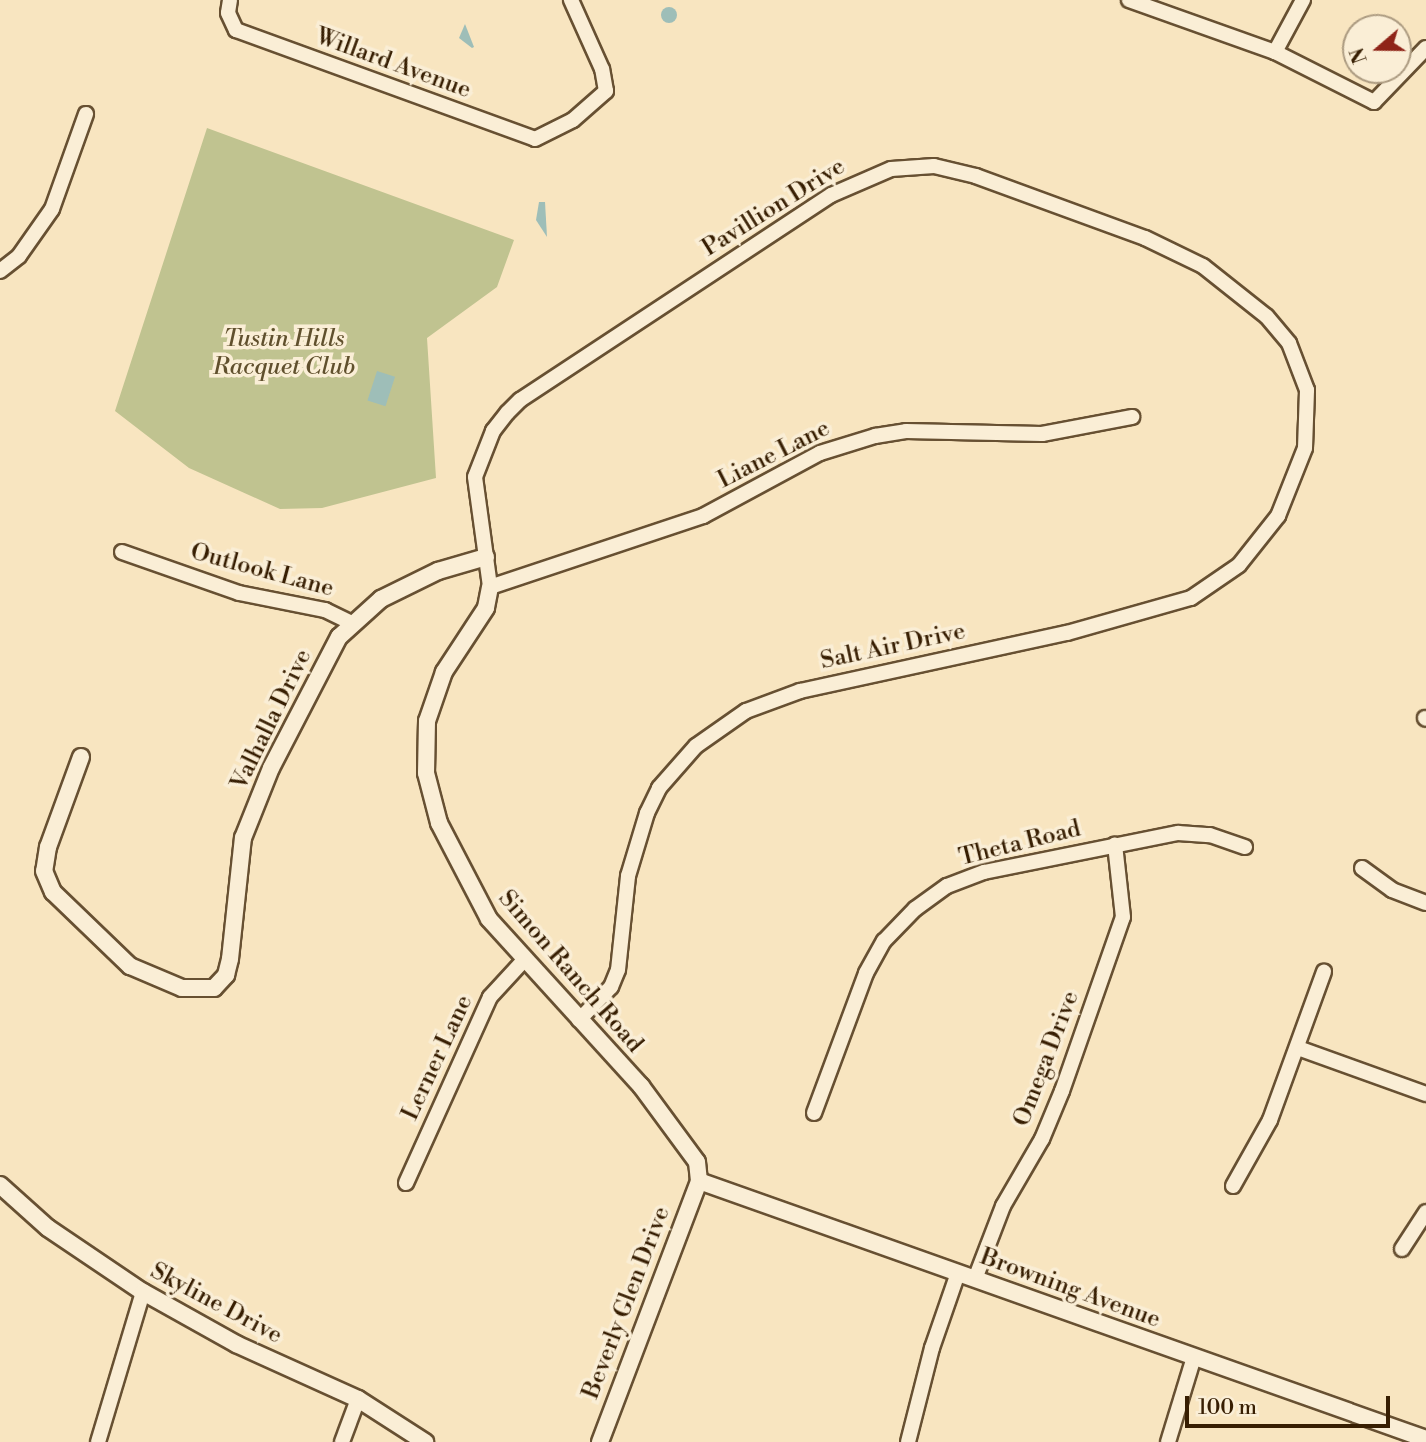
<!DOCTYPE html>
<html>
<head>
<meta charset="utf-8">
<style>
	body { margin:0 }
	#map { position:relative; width:1426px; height:1442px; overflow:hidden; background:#f8e5c0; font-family:"Libre Bodoni",serif }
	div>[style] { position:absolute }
	.green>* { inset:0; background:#c0c390 }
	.water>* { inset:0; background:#9ebeb8; transform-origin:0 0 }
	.round { border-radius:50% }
	.roads { filter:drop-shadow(2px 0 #675032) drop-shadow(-2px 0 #675032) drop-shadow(0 2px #675032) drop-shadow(0 -2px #675032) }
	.minor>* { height:14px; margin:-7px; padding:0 7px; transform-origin:7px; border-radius:7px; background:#faeed6 }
	.tertiary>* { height:16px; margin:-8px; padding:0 8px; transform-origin:8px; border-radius:8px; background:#faeed6 }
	span { translate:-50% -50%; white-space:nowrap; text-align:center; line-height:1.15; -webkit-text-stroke:7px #faeed6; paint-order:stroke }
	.street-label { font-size:24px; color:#371e02 }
	.park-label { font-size:24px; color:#60502d; font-style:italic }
	.north { position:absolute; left:1342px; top:14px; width:70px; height:70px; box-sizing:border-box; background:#faeed6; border:2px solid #ac9b81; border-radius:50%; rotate:250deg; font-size:19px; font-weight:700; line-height:28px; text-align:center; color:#371e02 }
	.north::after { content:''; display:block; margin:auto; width:24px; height:32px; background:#8f2418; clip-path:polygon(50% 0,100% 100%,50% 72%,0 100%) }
	.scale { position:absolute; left:1185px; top:1396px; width:205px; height:32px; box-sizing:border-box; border:4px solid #371e02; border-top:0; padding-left:9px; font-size:21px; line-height:24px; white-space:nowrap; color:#371e02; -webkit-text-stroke:5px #faeed6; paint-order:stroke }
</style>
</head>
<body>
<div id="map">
	<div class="green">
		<i style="clip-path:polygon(207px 128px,514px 240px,497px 287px,427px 338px,436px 478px,322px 508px,280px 509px,189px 468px,115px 411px)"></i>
	</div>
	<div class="water">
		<i class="round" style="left:661px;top:7px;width:16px;height:16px"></i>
		<i style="clip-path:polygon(465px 24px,474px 47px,472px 48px,459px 38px)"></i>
		<i style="clip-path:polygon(539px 202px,545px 202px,547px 237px,536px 220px)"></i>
		<i style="left:377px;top:371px;width:19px;height:31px;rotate:18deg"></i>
	</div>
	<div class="roads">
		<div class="minor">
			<i style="left:230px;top:0;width:13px;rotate:99deg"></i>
			<i style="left:228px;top:13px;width:19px;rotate:65deg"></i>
			<i style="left:236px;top:30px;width:318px;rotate:20deg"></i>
			<i style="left:535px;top:139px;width:42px;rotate:-26.6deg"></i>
			<i style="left:573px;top:120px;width:44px;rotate:-41.3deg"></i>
			<i style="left:606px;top:91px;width:22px;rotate:-100deg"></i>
			<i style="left:602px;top:69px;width:76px;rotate:-114.2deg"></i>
			<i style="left:1129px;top:0;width:155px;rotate:19.6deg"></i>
			<i style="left:1275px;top:52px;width:111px;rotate:26.8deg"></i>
			<i style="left:1374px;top:102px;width:75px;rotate:-46.1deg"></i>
			<i style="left:1275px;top:52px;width:59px;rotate:-61.7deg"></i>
			<i style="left:0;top:271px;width:24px;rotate:-38deg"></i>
			<i style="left:19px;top:256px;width:57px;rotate:-54.9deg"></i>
			<i style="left:52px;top:209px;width:101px;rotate:-70.3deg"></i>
			<i style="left:122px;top:552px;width:124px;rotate:19.3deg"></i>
			<i style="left:239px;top:593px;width:88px;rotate:11.2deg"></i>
			<i style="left:325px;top:610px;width:28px;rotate:26deg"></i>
			<i style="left:1425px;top:718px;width:1px;rotate:45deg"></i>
			<i style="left:1362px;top:868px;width:37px;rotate:36deg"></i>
			<i style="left:1392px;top:890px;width:36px;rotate:21deg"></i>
			<i style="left:579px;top:1020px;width:46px;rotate:-45.9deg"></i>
			<i style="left:611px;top:987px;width:18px;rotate:-68deg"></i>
			<i style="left:618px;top:970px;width:95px;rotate:-83.9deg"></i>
			<i style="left:628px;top:876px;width:66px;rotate:-73.2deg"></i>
			<i style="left:647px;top:813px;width:28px;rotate:-64deg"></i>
			<i style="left:659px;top:788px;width:56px;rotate:-48.6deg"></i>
			<i style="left:696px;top:746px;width:61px;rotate:-35deg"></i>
			<i style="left:746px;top:711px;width:58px;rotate:-20.3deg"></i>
			<i style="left:800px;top:691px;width:273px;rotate:-12.3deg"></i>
			<i style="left:1067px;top:633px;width:129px;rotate:-15.8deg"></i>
			<i style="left:1191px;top:598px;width:58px;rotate:-34.5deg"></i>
			<i style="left:1239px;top:565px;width:63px;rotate:-51.5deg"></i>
			<i style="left:1278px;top:516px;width:73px;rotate:-68.3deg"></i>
			<i style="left:1305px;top:448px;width:58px;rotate:-88deg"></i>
			<i style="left:1307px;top:390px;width:50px;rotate:-111deg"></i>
			<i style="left:1289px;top:343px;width:35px;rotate:-130deg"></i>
			<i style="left:1266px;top:316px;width:80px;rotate:-141.6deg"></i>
			<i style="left:1203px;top:266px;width:64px;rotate:-154.2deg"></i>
			<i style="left:1145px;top:238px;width:180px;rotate:-159.9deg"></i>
			<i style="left:976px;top:176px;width:43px;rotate:-166.6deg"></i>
			<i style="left:934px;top:166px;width:43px;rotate:176deg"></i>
			<i style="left:891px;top:169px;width:65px;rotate:156.6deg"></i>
			<i style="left:831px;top:195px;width:372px;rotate:146.6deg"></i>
			<i style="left:520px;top:400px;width:18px;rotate:135deg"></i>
			<i style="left:507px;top:413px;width:23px;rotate:128deg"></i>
			<i style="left:493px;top:431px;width:49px;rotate:111.4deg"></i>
			<i style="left:475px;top:477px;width:111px;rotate:82.2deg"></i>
			<i style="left:490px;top:587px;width:225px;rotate:-18.4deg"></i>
			<i style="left:703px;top:516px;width:133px;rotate:-28.3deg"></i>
			<i style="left:820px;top:453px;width:58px;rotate:-17.2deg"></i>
			<i style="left:875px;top:436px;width:31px;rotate:-9deg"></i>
			<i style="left:906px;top:431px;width:136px;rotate:1.3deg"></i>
			<i style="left:1042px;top:434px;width:92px;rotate:-10.7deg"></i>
			<i style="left:1298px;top:1048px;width:136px;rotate:19.8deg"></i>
			<i style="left:814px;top:1113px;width:149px;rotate:-69.6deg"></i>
			<i style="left:866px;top:973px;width:37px;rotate:-61deg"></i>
			<i style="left:884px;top:941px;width:45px;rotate:-45.9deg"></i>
			<i style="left:915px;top:909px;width:39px;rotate:-36deg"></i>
			<i style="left:947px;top:886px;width:40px;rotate:-21deg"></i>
			<i style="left:984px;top:872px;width:198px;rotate:-11.4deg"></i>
			<i style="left:1178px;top:833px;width:32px;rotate:4deg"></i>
			<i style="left:1210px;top:835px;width:37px;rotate:19deg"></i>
			<i style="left:406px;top:1183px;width:204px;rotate:-65.7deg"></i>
			<i style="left:490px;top:997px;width:50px;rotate:-47.4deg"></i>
			<i style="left:1233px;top:1186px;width:76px;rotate:-60.7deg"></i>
			<i style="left:1270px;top:1120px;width:158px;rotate:-70deg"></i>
			<i style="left:1402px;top:1249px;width:44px;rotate:-57deg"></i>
			<i style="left:975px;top:1279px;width:78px;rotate:-69deg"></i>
			<i style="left:1003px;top:1206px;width:78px;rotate:-59.8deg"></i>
			<i style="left:1042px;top:1139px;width:52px;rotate:-67.4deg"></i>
			<i style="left:1062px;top:1091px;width:184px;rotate:-70.7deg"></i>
			<i style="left:1123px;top:917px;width:73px;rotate:-96.3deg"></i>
			<i style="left:98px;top:1442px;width:157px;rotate:-73.3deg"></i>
			<i style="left:342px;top:1442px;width:46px;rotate:-69.6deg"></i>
			<i style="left:908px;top:1442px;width:97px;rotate:-75.7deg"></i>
			<i style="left:932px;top:1348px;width:79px;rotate:-70.9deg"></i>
			<i style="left:1168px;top:1442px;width:89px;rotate:-73deg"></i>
		</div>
		<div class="tertiary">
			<i style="left:490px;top:587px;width:21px;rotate:101deg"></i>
			<i style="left:486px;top:608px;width:77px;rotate:123.3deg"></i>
			<i style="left:444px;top:672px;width:52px;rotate:109.1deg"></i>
			<i style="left:427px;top:721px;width:52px;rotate:91.1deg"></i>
			<i style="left:426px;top:773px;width:52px;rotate:75.4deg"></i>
			<i style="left:439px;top:823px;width:108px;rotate:62.5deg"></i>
			<i style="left:489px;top:919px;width:226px;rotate:47.7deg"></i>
			<i style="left:641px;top:1086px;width:94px;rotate:53.6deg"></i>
			<i style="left:697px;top:1162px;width:19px;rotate:84deg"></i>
			<i style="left:81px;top:757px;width:96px;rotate:110.1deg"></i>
			<i style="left:48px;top:847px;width:24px;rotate:99deg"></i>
			<i style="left:44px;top:871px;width:23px;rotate:67deg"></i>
			<i style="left:53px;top:892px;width:107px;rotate:43.9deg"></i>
			<i style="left:130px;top:966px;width:56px;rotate:22.9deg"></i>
			<i style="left:182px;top:988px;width:32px"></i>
			<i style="left:214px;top:988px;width:18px;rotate:-47deg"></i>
			<i style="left:226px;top:975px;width:16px;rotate:-76deg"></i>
			<i style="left:230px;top:959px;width:122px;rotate:-83.9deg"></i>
			<i style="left:243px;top:838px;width:75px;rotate:-68.2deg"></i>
			<i style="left:271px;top:768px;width:148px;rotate:-62.6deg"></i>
			<i style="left:339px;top:637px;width:57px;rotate:-42.1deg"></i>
			<i style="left:381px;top:599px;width:64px;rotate:-26.2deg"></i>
			<i style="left:438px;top:571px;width:50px;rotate:-16.3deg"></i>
			<i style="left:699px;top:1181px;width:771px;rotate:19.54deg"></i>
			<i style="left:0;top:1185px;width:64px;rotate:41.9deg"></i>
			<i style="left:48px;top:1228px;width:115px;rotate:34deg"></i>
			<i style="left:143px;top:1292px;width:107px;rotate:29.2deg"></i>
			<i style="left:236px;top:1344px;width:134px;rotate:24.3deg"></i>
			<i style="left:358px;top:1399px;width:80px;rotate:32.7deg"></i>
			<i style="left:600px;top:1442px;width:279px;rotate:-69.2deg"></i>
		</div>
	</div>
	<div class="street-label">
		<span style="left:393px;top:64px;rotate:20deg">Willard Avenue</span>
		<span style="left:774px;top:208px;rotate:-32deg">Pavillion Drive</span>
		<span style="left:774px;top:455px;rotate:-27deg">Liane Lane</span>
		<span style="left:262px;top:571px;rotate:15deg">Outlook Lane</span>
		<span style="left:893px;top:647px;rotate:-12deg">Salt Air Drive</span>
		<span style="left:272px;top:720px;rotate:-64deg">Valhalla Drive</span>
		<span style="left:1020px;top:844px;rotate:-14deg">Theta Road</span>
		<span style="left:570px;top:972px;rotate:49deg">Simon Ranch Road</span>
		<span style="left:438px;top:1058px;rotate:-65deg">Lerner Lane</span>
		<span style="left:1047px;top:1059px;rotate:-69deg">Omega Drive</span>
		<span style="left:1070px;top:1289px;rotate:20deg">Browning Avenue</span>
		<span style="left:627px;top:1303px;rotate:-69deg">Beverly Glen Drive</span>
		<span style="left:216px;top:1304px;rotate:28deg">Skyline Drive</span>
	</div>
	<div class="park-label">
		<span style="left:284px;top:354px">Tustin Hills<br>Racquet Club</span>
	</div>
	<div class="north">N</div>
	<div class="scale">100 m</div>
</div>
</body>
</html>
